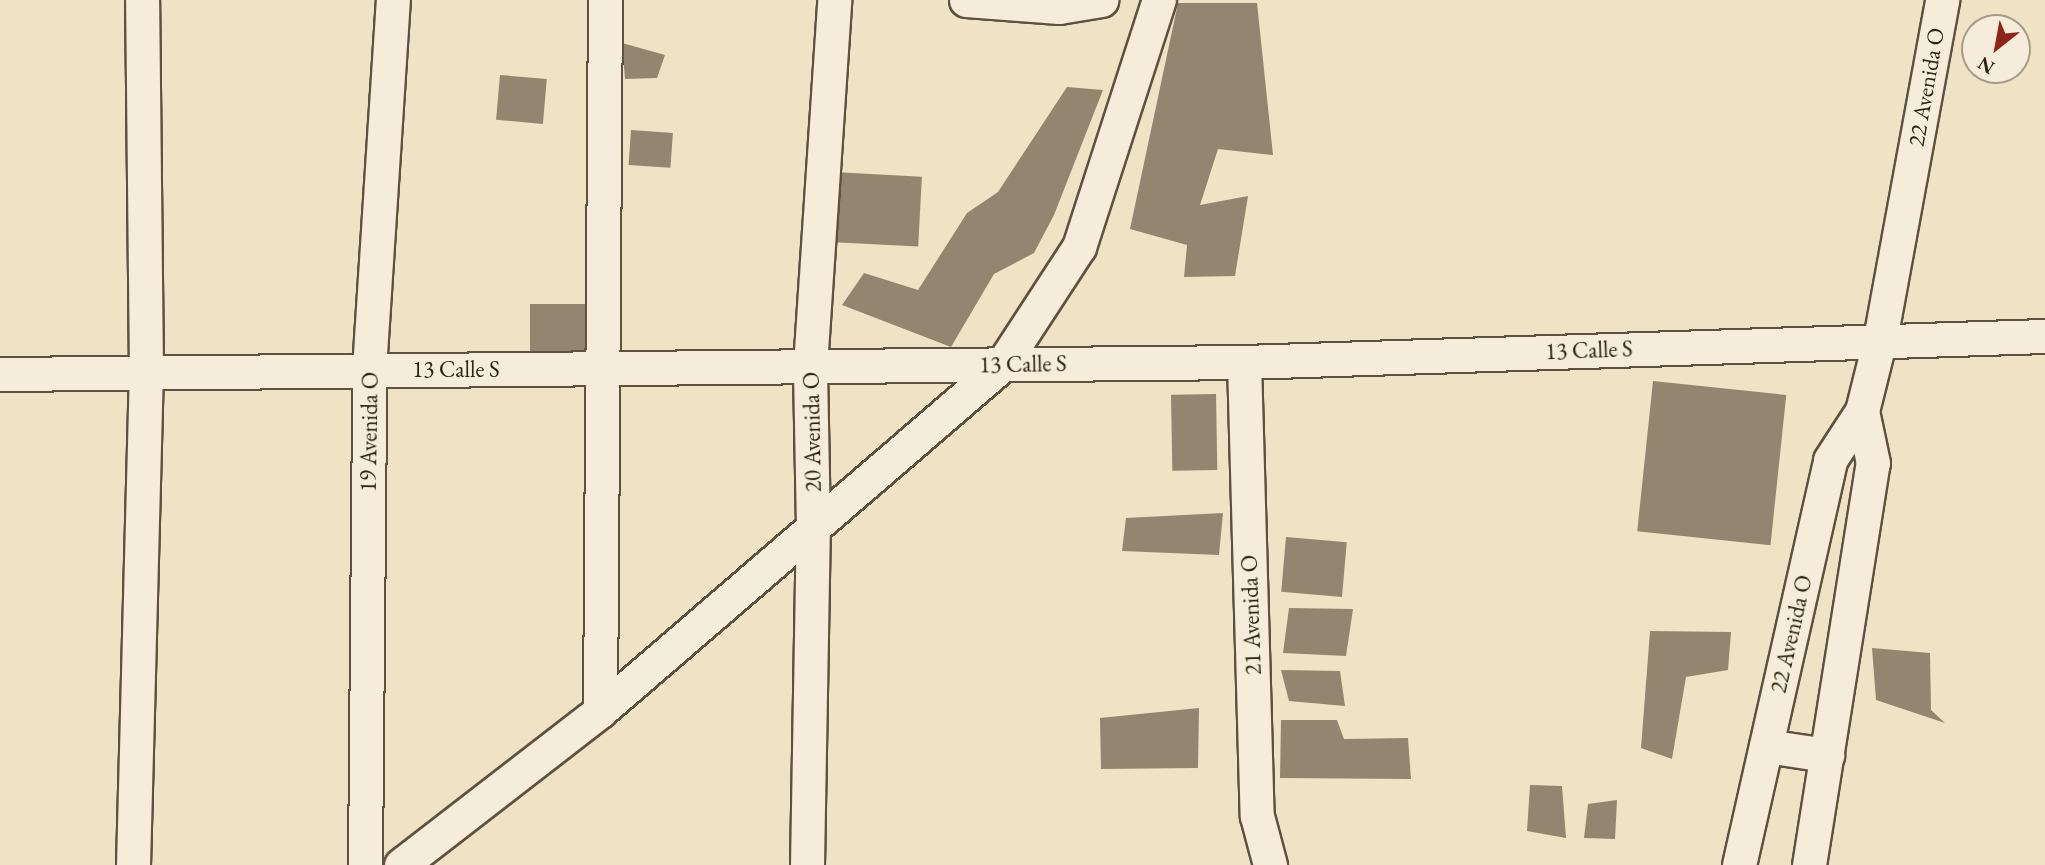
<!DOCTYPE html>
<html>
<head>
<meta charset="utf-8">
<style>
	body { margin:0 }
	#map { position:relative; width:2045px; height:865px; overflow:hidden; background:#f0e3c5; font-family:"EB Garamond",serif }
	div>[style] { position:absolute }
	.building>* { inset:0; background:#93856f; transform-origin:0 0 }
	.roads { filter:drop-shadow(2px 0 #5e513f) drop-shadow(-2px 0 #5e513f) drop-shadow(0 2px #5e513f) drop-shadow(0 -2px #5e513f) }
	.minor>* { height:33px; margin:-16.5px; padding:0 16.5px; transform-origin:16.5px; border-radius:16.5px; background:#f5edd9 }
	span { translate:-50% -50%; white-space:nowrap; text-align:center; line-height:1.15; -webkit-text-stroke:5px #f5edd9; paint-order:stroke }
	.street-label { font-size:23px; color:#2e2012 }
	.north { position:absolute; left:1961px; top:14px; width:70px; height:70px; box-sizing:border-box; background:#f5edd9; border:2px solid #a59b89; border-radius:50%; rotate:211deg; font-size:19px; font-weight:700; line-height:28px; text-align:center; color:#2e2012 }
	.north::after { content:''; display:block; margin:auto; width:24px; height:32px; background:#8f2418; clip-path:polygon(50% 0,100% 100%,50% 72%,0 100%) }
</style>
</head>
<body>
<div id="map">
	<div class="building">
		<i style="clip-path:polygon(1178px 3px,1257px 3px,1273px 155px,1218px 149px,1200px 205px,1248px 196px,1235px 276px,1184px 277px,1187px 245px,1130px 229px)"></i>
		<i style="clip-path:polygon(622px 43px,665px 55px,657px 78px,625px 79px)"></i>
		<i style="left:500px;top:75px;width:47px;height:45px;rotate:5deg"></i>
		<i style="clip-path:polygon(1067px 87px,1103px 90px,1054px 215px,1034px 253px,994px 274px,951px 347px,842px 305px,864px 273px,918px 290px,967px 213px,998px 192px)"></i>
		<i style="left:631px;top:130px;width:42px;height:35px;rotate:4deg"></i>
		<i style="left:833px;top:172px;width:89px;height:70px;rotate:3deg"></i>
		<i style="left:530px;top:304px;width:55px;height:48px"></i>
		<i style="left:1653px;top:381px;width:134px;height:151px;rotate:6deg"></i>
		<i style="left:1216px;top:394px;width:76px;height:45px;rotate:89deg"></i>
		<i style="clip-path:polygon(1223px 513px,1219px 555px,1122px 551px,1126px 518px)"></i>
		<i style="left:1286px;top:537px;width:61px;height:55px;rotate:5deg"></i>
		<i style="clip-path:polygon(1289px 608px,1353px 609px,1346px 656px,1283px 653px)"></i>
		<i style="clip-path:polygon(1650px 631px,1731px 632px,1728px 670px,1686px 677px,1672px 759px,1641px 748px)"></i>
		<i style="clip-path:polygon(1872px 648px,1930px 653px,1931px 710px,1945px 723px,1876px 700px)"></i>
		<i style="clip-path:polygon(1281px 670px,1340px 671px,1345px 706px,1289px 701px)"></i>
		<i style="clip-path:polygon(1199px 708px,1198px 768px,1101px 769px,1100px 718px)"></i>
		<i style="clip-path:polygon(1281px 720px,1337px 720px,1344px 739px,1408px 738px,1411px 779px,1280px 778px)"></i>
		<i style="clip-path:polygon(1530px 785px,1562px 786px,1566px 838px,1527px 831px)"></i>
		<i style="clip-path:polygon(1617px 800px,1615px 839px,1584px 838px,1588px 804px)"></i>
	</div>
	<div class="roads">
		<div class="minor">
			<i style="left:966px;top:0;width:93px;rotate:4.3deg"></i>
			<i style="left:1059px;top:7px;width:43px;rotate:-9.5deg"></i>
			<i style="left:1244px;top:362px;width:454px;rotate:88.4deg"></i>
			<i style="left:1257px;top:816px;width:51px;rotate:75.1deg"></i>
			<i style="left:0;top:374px;width:1244px;rotate:-0.55deg"></i>
			<i style="left:1244px;top:362px;width:801px;rotate:-1.86deg"></i>
			<i style="left:600px;top:711px;width:711px;rotate:-89.6deg"></i>
			<i style="left:1766px;top:746px;width:62px;rotate:8.4deg"></i>
			<i style="left:133px;top:865px;width:493px;rotate:-88.5deg"></i>
			<i style="left:146px;top:372px;width:372px;rotate:-90.6deg"></i>
			<i style="left:365px;top:865px;width:496px;rotate:-89.5deg"></i>
			<i style="left:369px;top:369px;width:370px;rotate:-86.3deg"></i>
			<i style="left:401px;top:865px;width:252px;rotate:-37.7deg"></i>
			<i style="left:600px;top:711px;width:530px;rotate:-40.72deg"></i>
			<i style="left:1002px;top:365px;width:141px;rotate:-56.9deg"></i>
			<i style="left:1079px;top:247px;width:260px;rotate:-72.1deg"></i>
			<i style="left:807px;top:865px;width:338px;rotate:-89deg"></i>
			<i style="left:813px;top:527px;width:161px;rotate:-91.1deg"></i>
			<i style="left:810px;top:366px;width:367px;rotate:-86.2deg"></i>
			<i style="left:1739px;top:865px;width:415px;rotate:-77.3deg"></i>
			<i style="left:1830px;top:460px;width:59px;rotate:-56.9deg"></i>
			<i style="left:1809px;top:865px;width:407px;rotate:-81deg"></i>
			<i style="left:1873px;top:463px;width:53px;rotate:-101.9deg"></i>
			<i style="left:1862px;top:411px;width:74px;rotate:-76deg"></i>
			<i style="left:1880px;top:339px;width:345px;rotate:-79.6deg"></i>
		</div>
	</div>
	<div class="street-label">
		<span style="left:1926px;top:87px;rotate:-80deg">22 Avenida O</span>
		<span style="left:1589px;top:350px;rotate:-2deg">13 Calle S</span>
		<span style="left:1023px;top:364px;rotate:-1deg">13 Calle S</span>
		<span style="left:456px;top:369px">13 Calle S</span>
		<span style="left:369px;top:432px;rotate:-89deg">19 Avenida O</span>
		<span style="left:812px;top:432px;rotate:-91deg">20 Avenida O</span>
		<span style="left:1251px;top:615px;rotate:-92deg">21 Avenida O</span>
		<span style="left:1791px;top:634px;rotate:-77deg">22 Avenida O</span>
	</div>
	<div class="north">N</div>
</div>
</body>
</html>
